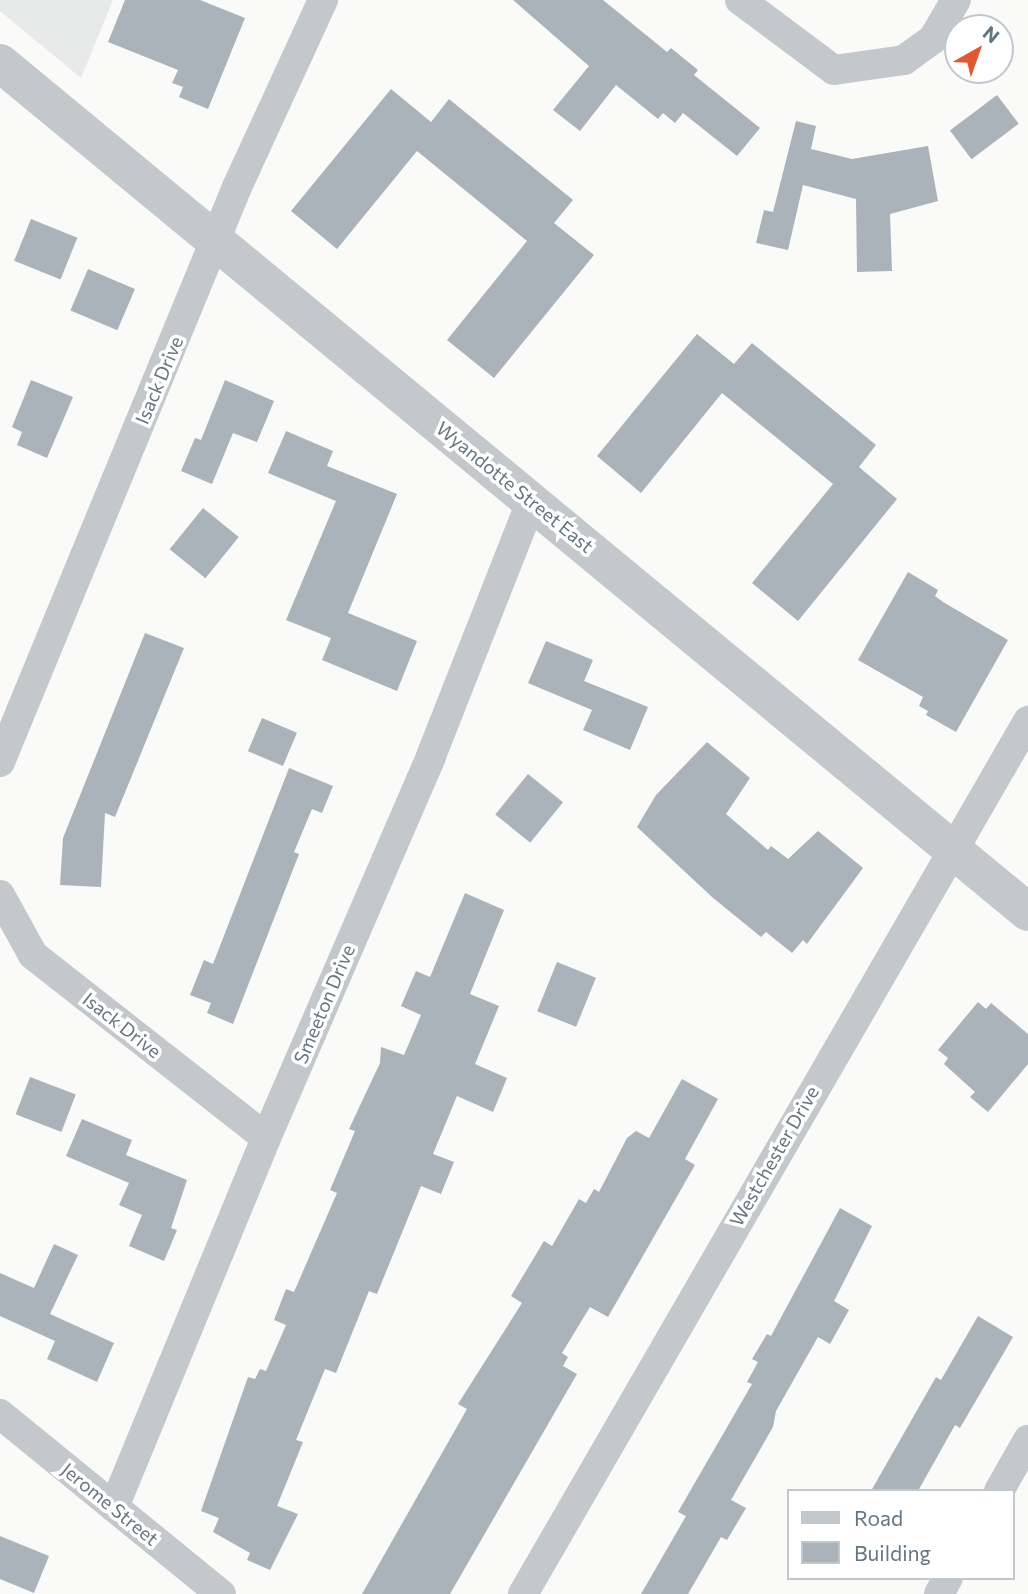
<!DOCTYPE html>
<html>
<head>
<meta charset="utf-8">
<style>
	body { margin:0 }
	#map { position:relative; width:1028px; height:1594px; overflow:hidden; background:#fafaf8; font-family:Commissioner,sans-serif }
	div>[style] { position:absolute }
	.built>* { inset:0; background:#e8e9e9 }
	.building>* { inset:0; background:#aab3b9; transform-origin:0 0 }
	.minor>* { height:30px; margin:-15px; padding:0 15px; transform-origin:15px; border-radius:15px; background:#c3c8cc }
	.tertiary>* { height:38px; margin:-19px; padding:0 19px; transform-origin:19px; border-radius:19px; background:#c3c8cc }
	span { translate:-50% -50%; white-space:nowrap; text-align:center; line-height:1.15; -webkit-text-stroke:7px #fff; paint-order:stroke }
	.street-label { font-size:19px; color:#657683 }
	.legend { position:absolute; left:787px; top:1489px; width:228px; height:91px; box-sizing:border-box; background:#fff; border:2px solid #c1c8cd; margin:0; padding:9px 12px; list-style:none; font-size:21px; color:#657683 }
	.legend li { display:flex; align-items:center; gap:14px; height:35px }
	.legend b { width:35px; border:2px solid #c1c8cd }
	.north { position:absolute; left:944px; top:14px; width:70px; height:70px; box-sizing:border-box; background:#fff; border:2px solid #c1c8cd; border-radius:50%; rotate:40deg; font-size:19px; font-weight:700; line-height:28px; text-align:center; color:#657683 }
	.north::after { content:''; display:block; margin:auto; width:24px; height:32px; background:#e4572e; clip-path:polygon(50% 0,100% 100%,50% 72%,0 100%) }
</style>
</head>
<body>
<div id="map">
	<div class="built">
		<i style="clip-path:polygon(0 0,113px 0,81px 78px,0 11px)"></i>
	</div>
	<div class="building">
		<i style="clip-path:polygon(125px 0,200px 0,245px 18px,208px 109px,179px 97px,183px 87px,172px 83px,178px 70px,108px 42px)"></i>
		<i style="clip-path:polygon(513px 0,603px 0,667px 52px,671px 48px,698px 70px,694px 75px,760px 128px,737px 156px,683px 113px,675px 123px,663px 113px,658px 119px,616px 85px,580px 131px,553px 110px,589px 66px)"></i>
		<i style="clip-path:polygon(391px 89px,431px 122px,449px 99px,573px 200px,554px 223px,594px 255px,494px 378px,447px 340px,527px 241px,417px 151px,337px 249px,291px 211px)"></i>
		<i style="left:997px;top:95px;width:36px;height:59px;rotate:53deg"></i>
		<i style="clip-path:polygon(796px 121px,816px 126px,811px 149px,852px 159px,928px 146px,938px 201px,890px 214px,892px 271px,857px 272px,856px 199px,803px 185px,788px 250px,756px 243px,764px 210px,773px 212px)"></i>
		<i style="left:31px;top:219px;width:50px;height:45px;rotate:22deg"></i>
		<i style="left:88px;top:269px;width:51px;height:45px;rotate:23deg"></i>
		<i style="clip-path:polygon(697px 334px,734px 364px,752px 343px,876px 445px,859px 467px,897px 499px,798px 621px,752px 583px,833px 484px,722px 393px,641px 493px,597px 456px)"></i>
		<i style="clip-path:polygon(31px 380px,73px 397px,47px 458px,17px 445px,22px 432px,12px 427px)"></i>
		<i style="clip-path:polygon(225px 380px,274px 401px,257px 442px,233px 433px,212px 484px,181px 471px,195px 438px,201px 440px)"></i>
		<i style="clip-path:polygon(286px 431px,333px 451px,327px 466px,397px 494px,348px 613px,417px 641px,397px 691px,322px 660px,331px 638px,286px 620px,336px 501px,268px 473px)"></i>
		<i style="left:203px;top:508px;width:46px;height:53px;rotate:39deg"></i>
		<i style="clip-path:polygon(908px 572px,938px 590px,935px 596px,943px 602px,1008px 640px,956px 732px,926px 715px,928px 711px,919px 706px,923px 697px,858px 660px)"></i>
		<i style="clip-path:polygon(145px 633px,184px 648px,115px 817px,105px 813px,101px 887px,60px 885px,63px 838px)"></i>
		<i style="clip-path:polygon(546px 641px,593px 660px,584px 681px,648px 707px,630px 750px,583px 730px,592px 710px,528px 683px)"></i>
		<i style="left:262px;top:718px;width:38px;height:36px;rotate:23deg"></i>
		<i style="clip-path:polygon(707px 742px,750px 778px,726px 814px,768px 850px,771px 846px,788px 859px,818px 831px,863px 868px,807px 944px,803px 940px,792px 953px,766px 932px,761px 937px,712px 897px,637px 827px,656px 795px)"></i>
		<i style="clip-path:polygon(289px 768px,333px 786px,322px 813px,312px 809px,294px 852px,299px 854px,233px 1024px,207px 1013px,211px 1003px,190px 995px,204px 960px,213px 964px)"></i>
		<i style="left:528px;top:774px;width:45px;height:52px;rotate:39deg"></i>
		<i style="clip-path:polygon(465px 893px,504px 910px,470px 994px,499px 1006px,475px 1064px,507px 1078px,493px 1112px,457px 1096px,433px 1154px,454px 1162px,441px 1194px,421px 1186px,377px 1294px,369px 1291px,336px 1373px,325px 1369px,296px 1440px,303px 1442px,277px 1506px,298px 1514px,270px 1570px,247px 1560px,250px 1553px,213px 1532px,219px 1518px,201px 1511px,248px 1377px,255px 1379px,260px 1369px,266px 1371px,286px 1325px,274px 1320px,286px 1289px,294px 1292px,337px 1193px,330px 1190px,355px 1131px,349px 1129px,380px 1063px,381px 1047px,404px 1055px,421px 1015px,401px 1006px,416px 971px,430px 977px)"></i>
		<i style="left:557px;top:962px;width:42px;height:53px;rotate:22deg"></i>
		<i style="clip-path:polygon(978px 1002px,986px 1009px,991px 1003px,1028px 1034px,1028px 1064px,988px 1112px,970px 1097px,975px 1092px,944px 1064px,948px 1058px,938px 1050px)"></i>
		<i style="left:30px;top:1077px;width:49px;height:40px;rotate:21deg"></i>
		<i style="clip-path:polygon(682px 1079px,718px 1099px,685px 1159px,695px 1165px,608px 1317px,590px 1307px,562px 1353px,568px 1357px,563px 1366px,577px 1374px,450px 1594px,362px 1594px,467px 1409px,458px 1404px,522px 1303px,511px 1296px,544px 1241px,552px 1246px,579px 1199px,586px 1203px,594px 1189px,599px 1192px,627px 1138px,636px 1131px,649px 1138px)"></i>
		<i style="clip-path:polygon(82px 1119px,132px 1140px,126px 1155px,187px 1180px,171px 1228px,177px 1230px,164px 1261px,129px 1246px,142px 1215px,119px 1205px,129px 1183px,66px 1156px)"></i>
		<i style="clip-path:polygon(840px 1208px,872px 1226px,834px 1301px,849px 1310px,830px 1344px,818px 1337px,776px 1411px,773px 1427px,731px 1500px,746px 1508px,727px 1540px,721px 1537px,688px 1594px,641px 1594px,686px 1516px,678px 1512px,752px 1384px,747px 1382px,758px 1362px,752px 1359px,767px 1334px,771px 1336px)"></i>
		<i style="clip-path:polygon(54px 1244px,78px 1255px,50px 1314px,114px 1343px,97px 1382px,47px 1359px,55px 1341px,0 1316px,0 1273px,34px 1288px)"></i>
		<i style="clip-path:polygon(978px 1316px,1013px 1337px,960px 1428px,955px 1425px,918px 1491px,871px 1491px,936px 1377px,941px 1380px)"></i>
		<i style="clip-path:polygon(0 1536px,49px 1556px,34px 1593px,0 1579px)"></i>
	</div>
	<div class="minor">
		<i style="left:740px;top:0;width:117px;rotate:36.7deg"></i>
		<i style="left:834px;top:70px;width:71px;rotate:-8.1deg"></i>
		<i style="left:904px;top:60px;width:36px;rotate:-36deg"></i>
		<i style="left:933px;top:39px;width:45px;rotate:-59.5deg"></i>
		<i style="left:0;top:762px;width:622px;rotate:-67.6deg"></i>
		<i style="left:237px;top:187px;width:206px;rotate:-65.3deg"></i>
		<i style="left:0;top:895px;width:68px;rotate:61.2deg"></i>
		<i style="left:33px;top:955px;width:296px;rotate:38.1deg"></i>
		<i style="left:0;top:1414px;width:285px;rotate:39.2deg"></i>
		<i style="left:999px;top:1491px;width:59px;rotate:-60.4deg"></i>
		<i style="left:114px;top:1507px;width:399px;rotate:-67.6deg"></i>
		<i style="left:266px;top:1138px;width:416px;rotate:-66.6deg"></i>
		<i style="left:431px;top:756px;width:275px;rotate:-68.5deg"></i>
		<i style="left:523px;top:1594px;width:1009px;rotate:-59.95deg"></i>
		<i style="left:939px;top:1594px;width:18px;rotate:-61deg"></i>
	</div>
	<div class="tertiary">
		<i style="left:0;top:63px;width:1333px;rotate:39.55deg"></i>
	</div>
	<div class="street-label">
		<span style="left:159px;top:380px;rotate:-67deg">Isack Drive</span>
		<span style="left:515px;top:487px;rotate:39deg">Wyandotte Street East</span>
		<span style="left:324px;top:1004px;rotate:-67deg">Smeeton Drive</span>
		<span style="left:122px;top:1025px;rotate:38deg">Isack Drive</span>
		<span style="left:774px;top:1156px;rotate:-60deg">Westchester Drive</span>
		<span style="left:110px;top:1504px;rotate:39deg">Jerome Street</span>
	</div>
	<ul class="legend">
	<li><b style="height:9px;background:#c3c8cc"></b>Road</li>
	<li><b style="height:19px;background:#aab3b9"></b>Building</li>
	</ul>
	<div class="north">N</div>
</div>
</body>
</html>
